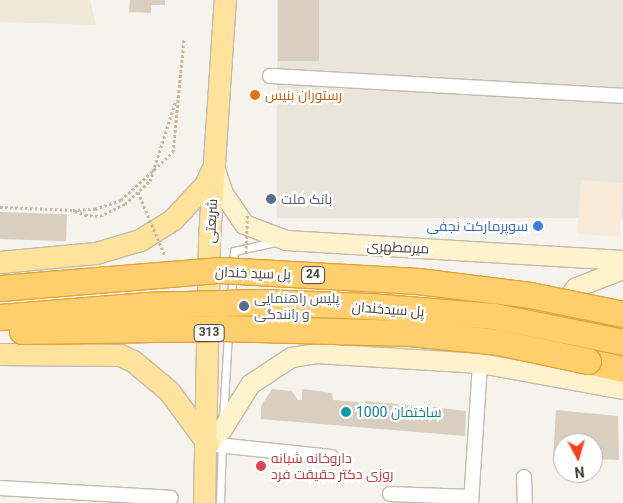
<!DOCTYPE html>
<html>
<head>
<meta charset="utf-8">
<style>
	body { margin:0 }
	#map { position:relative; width:623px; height:503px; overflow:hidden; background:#f6f3ec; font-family:Roboto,Cairo,sans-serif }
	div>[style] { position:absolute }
	.residential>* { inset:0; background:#eae5da; transform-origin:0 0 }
	.commercial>* { inset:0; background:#f7ead8; transform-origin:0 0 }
	.education>* { inset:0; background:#efe8d6 }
	.building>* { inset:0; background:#d8cfc1; transform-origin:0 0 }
	.path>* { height:3px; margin-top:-1.5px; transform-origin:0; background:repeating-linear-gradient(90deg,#c4b79f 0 2.5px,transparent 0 5px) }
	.roads { filter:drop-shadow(1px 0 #c2bbae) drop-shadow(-1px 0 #c2bbae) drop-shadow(0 1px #c2bbae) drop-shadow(0 -1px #c2bbae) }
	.lane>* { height:7px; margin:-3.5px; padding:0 3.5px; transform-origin:3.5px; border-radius:3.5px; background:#fff }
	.street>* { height:14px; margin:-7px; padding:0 7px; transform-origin:7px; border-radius:7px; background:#fff }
	.secondary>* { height:19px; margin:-9.5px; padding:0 9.5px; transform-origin:9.5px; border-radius:9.5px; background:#fff3cd }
	.primary>* { height:21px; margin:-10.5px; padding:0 10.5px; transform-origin:10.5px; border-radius:10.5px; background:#ffe39c }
	.highway>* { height:25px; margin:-12.5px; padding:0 12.5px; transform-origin:12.5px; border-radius:12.5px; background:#ffcf6e }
	.path-bridge>* { height:3px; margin-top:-1.5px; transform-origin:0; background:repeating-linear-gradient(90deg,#c4b79f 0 2.5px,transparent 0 5px) }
	.bridges { filter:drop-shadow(1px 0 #e0a43c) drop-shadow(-1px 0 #e0a43c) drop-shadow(0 1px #e0a43c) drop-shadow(0 -1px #e0a43c) }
	.highway-bridge>* { height:25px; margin:-12.5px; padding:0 12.5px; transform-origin:12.5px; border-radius:12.5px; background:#ffcf6e }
	.dots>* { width:14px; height:14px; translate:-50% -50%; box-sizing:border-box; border:2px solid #fff; border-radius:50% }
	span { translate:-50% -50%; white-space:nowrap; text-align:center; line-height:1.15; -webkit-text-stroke:4.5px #fff; paint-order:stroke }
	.shield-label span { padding:1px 4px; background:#fff; border:1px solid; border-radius:4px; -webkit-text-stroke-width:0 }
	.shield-label { font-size:12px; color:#4b4439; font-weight:700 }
	.food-label { font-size:14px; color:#c56008 }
	.left { translate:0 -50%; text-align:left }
	.service-label { font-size:14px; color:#4e5e75 }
	.street-label { font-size:14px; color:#4b4439 }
	.shop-label { font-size:14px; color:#366cbe }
	.right { translate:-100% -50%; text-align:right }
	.culture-label { font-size:14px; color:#0d838f }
	.health-label { font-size:14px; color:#be3a42 }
	.north { position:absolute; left:553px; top:433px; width:50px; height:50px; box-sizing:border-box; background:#fff; border:1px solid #b7b4b0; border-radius:50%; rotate:174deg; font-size:14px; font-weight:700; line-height:20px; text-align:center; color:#4b4439 }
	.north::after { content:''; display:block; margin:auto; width:18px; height:22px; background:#fc3f1d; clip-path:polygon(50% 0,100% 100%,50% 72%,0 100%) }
</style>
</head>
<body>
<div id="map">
	<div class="residential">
		<i style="left:277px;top:0;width:346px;height:218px"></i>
	</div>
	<div class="commercial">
		<i style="left:581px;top:180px;width:42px;height:54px;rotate:4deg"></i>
	</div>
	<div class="education">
		<i style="clip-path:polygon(0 0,90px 0,96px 25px,0 22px)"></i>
	</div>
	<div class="building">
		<i style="clip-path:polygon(130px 0,165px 0,165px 5px,151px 5px,151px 13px,129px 12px)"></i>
		<i style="left:278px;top:0;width:41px;height:61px"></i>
		<i style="left:0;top:212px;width:67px;height:27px;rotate:2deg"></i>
		<i style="clip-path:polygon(272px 389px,292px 391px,298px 400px,302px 400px,302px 389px,332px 393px,333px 400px,359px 402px,360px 408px,366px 408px,365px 401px,428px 407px,428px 412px,433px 412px,433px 407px,466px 411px,465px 436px,261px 419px,261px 406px)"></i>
		<i style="clip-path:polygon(556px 410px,618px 416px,619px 460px,593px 459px,593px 443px,563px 443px,563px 457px,553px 457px)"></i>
	</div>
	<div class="path">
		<i style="left:0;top:207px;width:73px;rotate:2.4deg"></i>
		<i style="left:73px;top:210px;width:22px;rotate:-3deg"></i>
		<i style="left:95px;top:209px;width:28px;rotate:-19deg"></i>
		<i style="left:121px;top:200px;width:71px;rotate:-42.7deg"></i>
		<i style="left:173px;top:152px;width:114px;rotate:-84.4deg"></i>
		<i style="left:75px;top:211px;width:11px;rotate:22deg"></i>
		<i style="left:85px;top:215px;width:15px;rotate:4deg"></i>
		<i style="left:100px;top:216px;width:28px;rotate:-26deg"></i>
		<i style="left:125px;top:204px;width:34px;rotate:-43deg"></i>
		<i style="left:150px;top:181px;width:85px;rotate:-72.2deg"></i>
	</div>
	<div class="roads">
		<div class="lane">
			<i style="left:231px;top:298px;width:47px;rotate:-86.3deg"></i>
			<i style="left:234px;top:251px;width:42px;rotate:-12.4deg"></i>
			<i style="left:223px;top:418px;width:84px;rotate:-86.6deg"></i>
			<i style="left:220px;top:503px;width:60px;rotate:-88.1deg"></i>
		</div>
		<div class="street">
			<i style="left:270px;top:76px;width:354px;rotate:3.2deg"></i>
			<i style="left:208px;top:444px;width:124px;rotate:6deg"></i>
			<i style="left:524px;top:477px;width:26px;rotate:88deg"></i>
			<i style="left:0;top:488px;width:171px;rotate:3.3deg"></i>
			<i style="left:390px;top:494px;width:81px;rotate:2.1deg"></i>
			<i style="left:471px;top:503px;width:140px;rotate:-86.3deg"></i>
		</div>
		<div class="secondary">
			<i style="left:215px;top:169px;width:25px;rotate:72deg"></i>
			<i style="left:223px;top:193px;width:37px;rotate:56deg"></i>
			<i style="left:244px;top:224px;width:45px;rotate:20.9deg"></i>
			<i style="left:286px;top:240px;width:338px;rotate:3.4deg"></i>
			<i style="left:556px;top:340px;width:13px;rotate:-99deg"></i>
			<i style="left:554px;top:327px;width:22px;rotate:-74deg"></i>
			<i style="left:560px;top:306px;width:25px;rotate:-50deg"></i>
			<i style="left:576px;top:287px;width:50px;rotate:-21deg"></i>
			<i style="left:208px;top:444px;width:21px;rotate:-47deg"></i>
			<i style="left:222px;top:429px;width:53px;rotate:-58.1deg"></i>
			<i style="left:250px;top:384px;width:49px;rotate:-33.4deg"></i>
			<i style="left:291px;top:357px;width:25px;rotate:-9deg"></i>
			<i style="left:316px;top:353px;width:164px;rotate:3.5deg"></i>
			<i style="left:480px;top:363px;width:145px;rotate:10.3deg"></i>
		</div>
		<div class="primary">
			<i style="left:0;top:262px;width:96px;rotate:-5.4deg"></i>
			<i style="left:96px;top:253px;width:46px;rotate:-16.5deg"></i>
			<i style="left:140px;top:240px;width:39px;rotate:-32deg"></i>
			<i style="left:173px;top:219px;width:47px;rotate:-46.7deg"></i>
			<i style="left:205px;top:185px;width:17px;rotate:-66deg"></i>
			<i style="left:0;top:354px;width:120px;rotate:0.5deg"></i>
			<i style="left:120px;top:355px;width:14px;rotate:25deg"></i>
			<i style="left:133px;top:361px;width:47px;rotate:39.8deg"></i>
			<i style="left:169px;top:391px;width:66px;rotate:53.7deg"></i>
			<i style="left:204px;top:503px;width:265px;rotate:-88.9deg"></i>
			<i style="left:209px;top:238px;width:239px;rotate:-86.2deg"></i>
		</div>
		<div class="highway">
			<i style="left:588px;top:361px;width:36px;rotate:13deg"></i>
		</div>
	</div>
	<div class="path-bridge">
		<i style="left:138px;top:192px;width:69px;rotate:67.1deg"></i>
		<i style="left:246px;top:253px;width:38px;rotate:-88deg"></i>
	</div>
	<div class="bridges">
		<div class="highway-bridge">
			<i style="left:0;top:288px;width:221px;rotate:-4.7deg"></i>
			<i style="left:220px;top:270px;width:198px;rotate:3.2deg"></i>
			<i style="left:418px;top:281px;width:113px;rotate:7.1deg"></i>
			<i style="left:530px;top:295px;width:95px;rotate:11.5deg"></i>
			<i style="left:0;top:317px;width:145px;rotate:-4.7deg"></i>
			<i style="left:145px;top:305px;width:116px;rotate:-1.5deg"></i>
			<i style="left:261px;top:302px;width:108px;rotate:2.1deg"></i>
			<i style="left:369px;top:306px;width:125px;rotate:4.6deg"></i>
			<i style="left:494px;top:316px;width:132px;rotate:11.4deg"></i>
			<i style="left:22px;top:331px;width:198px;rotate:-0.9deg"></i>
			<i style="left:220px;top:328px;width:190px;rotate:1.5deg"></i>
			<i style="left:410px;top:333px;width:88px;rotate:5.8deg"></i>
			<i style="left:498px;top:342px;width:92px;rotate:11.9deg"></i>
		</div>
	</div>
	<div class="dots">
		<i style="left:255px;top:95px;background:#e8710a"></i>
		<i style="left:271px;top:199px;background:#5c6f8a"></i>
		<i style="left:538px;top:226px;background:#3f7fe0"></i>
		<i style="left:244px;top:306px;background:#5c6f8a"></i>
		<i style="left:346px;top:412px;background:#0f9aa8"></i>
		<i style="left:261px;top:466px;background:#e0444e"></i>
	</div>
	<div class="shield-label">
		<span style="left:313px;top:275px">24</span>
		<span style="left:209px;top:333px">313</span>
	</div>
	<div class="food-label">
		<span class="left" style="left:265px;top:95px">رستوران بنیس</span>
	</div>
	<div class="service-label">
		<span class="left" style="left:281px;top:199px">بانک ملت</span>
		<span class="left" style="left:254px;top:306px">پلیس راهنمایی<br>و رانندگی</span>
	</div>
	<div class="street-label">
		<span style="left:211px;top:221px;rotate:-87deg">شریعتی</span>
		<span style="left:398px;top:247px;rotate:3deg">میرمطهری</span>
		<span style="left:253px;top:273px;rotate:2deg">پل سید خندان</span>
		<span style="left:388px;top:309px;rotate:4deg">پل سیدخندان</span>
	</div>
	<div class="shop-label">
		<span class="right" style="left:528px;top:226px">سوپرمارکت نجفی</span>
	</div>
	<div class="culture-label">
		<span class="left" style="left:356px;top:412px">ساختمان 1000</span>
	</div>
	<div class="health-label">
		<span class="left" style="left:271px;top:466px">داروخانه شبانه<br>روزی دکتر حقیقت فرد</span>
	</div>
	<div class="north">N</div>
</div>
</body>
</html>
